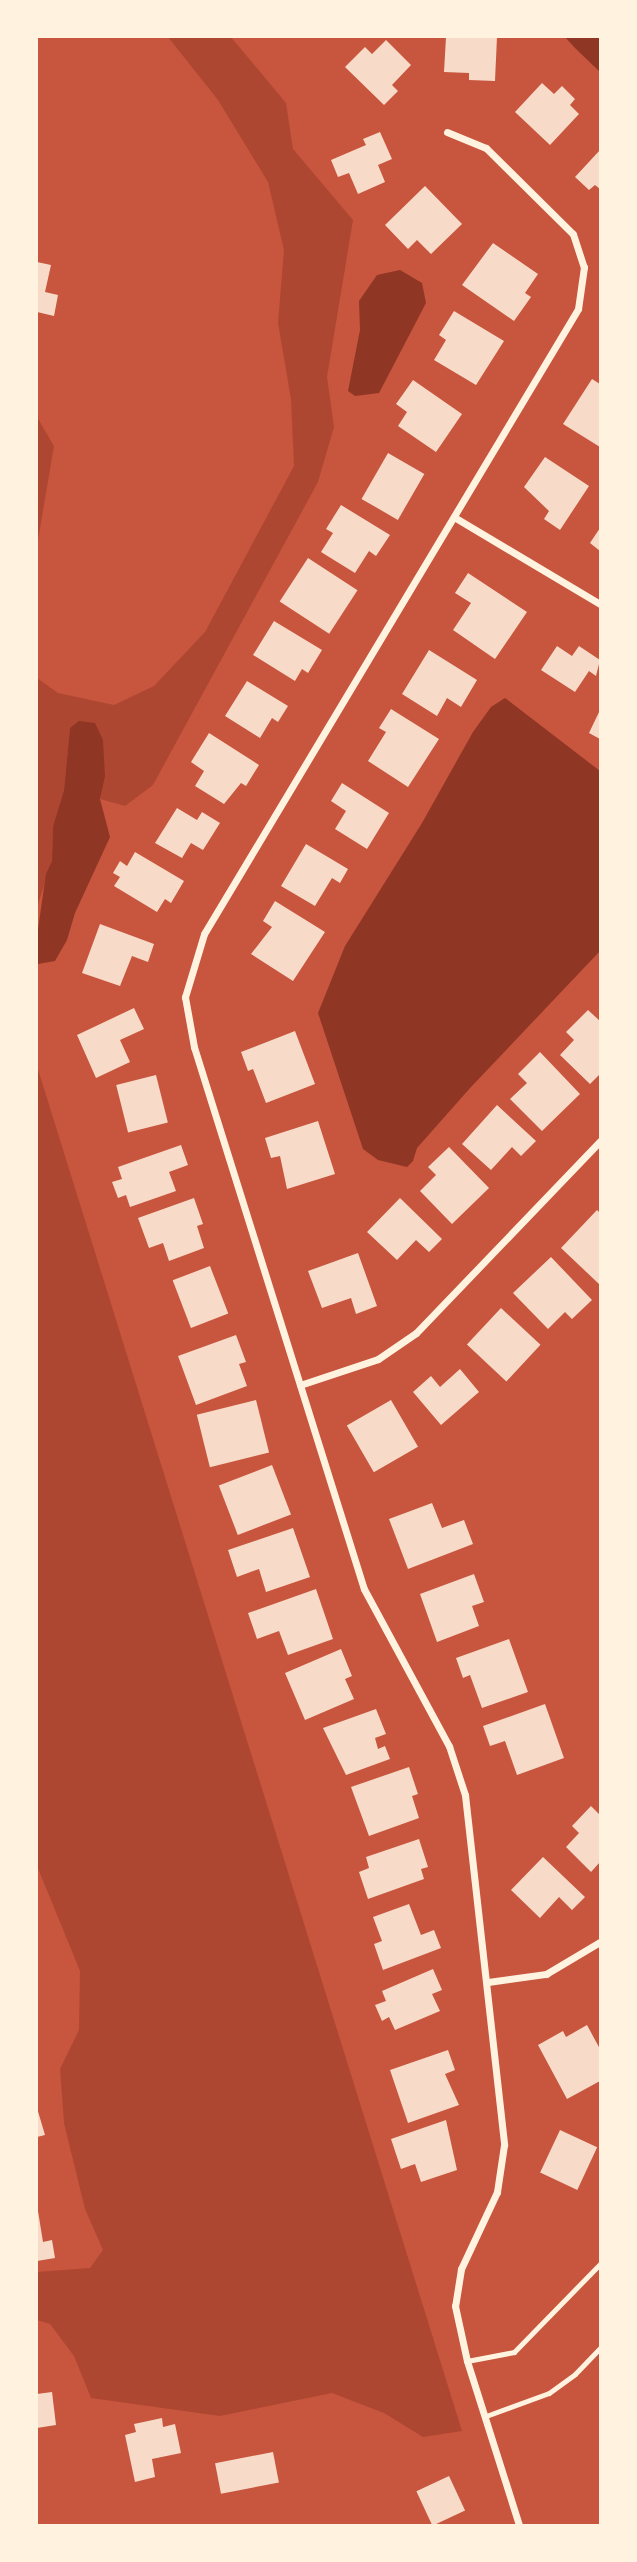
<!DOCTYPE html>
<html>
<head>
<meta charset="utf-8">
<style>
	body { margin:0 }
	#map { position:relative; width:637px; height:2562px; overflow:hidden; background:#c8553d; font-family:"Space Grotesk",sans-serif }
	div>[style] { position:absolute }
	.green>* { inset:0; background:#ae4732 }
	.water>* { inset:0; background:#8f3625 }
	.building>* { inset:0; background:#f7dbc8; transform-origin:0 0 }
	.service>* { height:5px; margin:-2.5px; padding:0 2.5px; transform-origin:2.5px; border-radius:2.5px; background:#fff3e0 }
	.minor>* { height:7px; margin:-3.5px; padding:0 3.5px; transform-origin:3.5px; border-radius:3.5px; background:#fff3e0 }
	span { translate:-50% -50%; white-space:nowrap; text-align:center; line-height:1.15; -webkit-text-stroke:7px #fff3e0; paint-order:stroke }
	.frame { position:absolute; inset:0; border:38px solid #fff3e0; pointer-events:none }
</style>
</head>
<body>
<div id="map">
	<div class="green">
		<i style="clip-path:polygon(168px 37px,231px 37px,286px 103px,293px 149px,353px 220px,327px 377px,334px 427px,318px 482px,153px 785px,125px 806px,100px 799px,105px 777px,70px 728px,64px 790px,53px 826px,52px 861px,37px 907px,37px 678px,58px 693px,114px 705px,154px 686px,205px 632px,294px 466px,291px 399px,278px 323px,284px 250px,268px 182px,218px 100px)"></i>
		<i style="clip-path:polygon(37px 417px,54px 446px,37px 546px)"></i>
		<i style="clip-path:polygon(37px 1066px,462px 2431px,423px 2437px,384px 2413px,332px 2393px,220px 2416px,91px 2398px,74px 2356px,50px 2324px,37px 2320px,37px 2272px,90px 2268px,103px 2250px,85px 2209px,64px 2123px,60px 2069px,79px 2030px,80px 1971px,37px 1866px)"></i>
	</div>
	<div class="water">
		<i style="clip-path:polygon(565px 37px,600px 37px,600px 72px,575px 48px)"></i>
		<i style="clip-path:polygon(400px 270px,422px 283px,426px 303px,379px 393px,355px 396px,348px 391px,360px 330px,359px 301px,377px 275px)"></i>
		<i style="clip-path:polygon(505px 698px,600px 771px,600px 951px,471px 1087px,417px 1148px,413px 1161px,407px 1167px,378px 1160px,363px 1149px,318px 1013px,345px 946px,422px 823px,473px 732px,491px 707px)"></i>
		<i style="clip-path:polygon(79px 721px,95px 723px,103px 740px,105px 777px,100px 799px,110px 837px,75px 913px,67px 940px,55px 961px,38px 964px,37px 936px,46px 874px,52px 861px,53px 826px,64px 790px,70px 728px)"></i>
	</div>
	<div class="building">
		<i style="clip-path:polygon(446px 37px,497px 37px,495px 81px,469px 80px,469px 73px,444px 72px)"></i>
		<i style="clip-path:polygon(386px 40px,411px 65px,392px 85px,398px 91px,384px 105px,345px 67px,365px 47px,372px 54px)"></i>
		<i style="clip-path:polygon(542px 83px,554px 94px,562px 86px,575px 99px,570px 105px,579px 114px,550px 145px,515px 112px)"></i>
		<i style="clip-path:polygon(380px 132px,392px 159px,378px 165px,385px 182px,358px 194px,349px 173px,338px 177px,331px 160px,366px 145px,363px 139px)"></i>
		<i style="clip-path:polygon(600px 150px,600px 189px,595px 185px,589px 190px,575px 177px)"></i>
		<i style="clip-path:polygon(425px 186px,462px 224px,431px 254px,417px 240px,408px 249px,385px 225px)"></i>
		<i style="clip-path:polygon(493px 243px,538px 274px,525px 293px,531px 297px,514px 321px,462px 285px)"></i>
		<i style="clip-path:polygon(37px 262px,51px 265px,45px 292px,58px 295px,54px 316px,37px 312px)"></i>
		<i style="clip-path:polygon(454px 311px,504px 341px,476px 385px,434px 360px,446px 340px,439px 335px)"></i>
		<i style="clip-path:polygon(592px 379px,600px 384px,600px 447px,563px 424px)"></i>
		<i style="clip-path:polygon(413px 380px,462px 414px,436px 452px,398px 426px,407px 412px,396px 404px)"></i>
		<i style="left:388px;top:453px;width:42px;height:53px;rotate:30deg"></i>
		<i style="clip-path:polygon(545px 457px,589px 486px,560px 530px,544px 519px,549px 511px,524px 487px)"></i>
		<i style="clip-path:polygon(341px 505px,390px 535px,376px 556px,369px 551px,355px 573px,321px 552px,333px 533px,326px 529px)"></i>
		<i style="clip-path:polygon(600px 528px,600px 551px,590px 543px)"></i>
		<i style="left:308px;top:558px;width:59px;height:52px;rotate:33deg"></i>
		<i style="clip-path:polygon(468px 573px,527px 612px,495px 659px,453px 630px,471px 603px,455px 593px)"></i>
		<i style="clip-path:polygon(274px 621px,322px 650px,308px 673px,302px 669px,295px 681px,253px 655px)"></i>
		<i style="clip-path:polygon(557px 646px,572px 656px,579px 646px,600px 660px,596px 676px,589px 671px,575px 692px,541px 670px)"></i>
		<i style="clip-path:polygon(429px 650px,477px 680px,461px 707px,447px 698px,437px 716px,402px 694px)"></i>
		<i style="clip-path:polygon(247px 681px,288px 706px,278px 722px,272px 718px,260px 738px,225px 716px)"></i>
		<i style="clip-path:polygon(391px 709px,439px 739px,408px 787px,368px 761px,386px 732px,379px 728px)"></i>
		<i style="clip-path:polygon(600px 710px,600px 739px,589px 733px)"></i>
		<i style="clip-path:polygon(209px 733px,259px 765px,246px 786px,241px 783px,224px 804px,195px 786px,204px 771px,191px 762px)"></i>
		<i style="clip-path:polygon(342px 783px,389px 813px,367px 849px,335px 829px,346px 811px,331px 801px)"></i>
		<i style="clip-path:polygon(177px 808px,197px 820px,202px 812px,220px 823px,203px 850px,191px 843px,182px 858px,155px 843px)"></i>
		<i style="clip-path:polygon(306px 844px,348px 869px,340px 883px,332px 878px,315px 906px,281px 886px)"></i>
		<i style="clip-path:polygon(135px 852px,184px 881px,171px 903px,165px 899px,157px 912px,114px 886px,120px 877px,113px 873px,120px 861px,127px 866px)"></i>
		<i style="clip-path:polygon(275px 901px,325px 932px,293px 981px,251px 954px,272px 927px,263px 921px)"></i>
		<i style="clip-path:polygon(100px 924px,154px 944px,148px 962px,132px 956px,120px 986px,82px 973px)"></i>
		<i style="clip-path:polygon(134px 1008px,144px 1029px,120px 1040px,130px 1062px,96px 1078px,77px 1035px)"></i>
		<i style="clip-path:polygon(588px 1010px,600px 1021px,600px 1074px,590px 1084px,560px 1055px,574px 1040px,566px 1032px)"></i>
		<i style="clip-path:polygon(295px 1031px,315px 1084px,266px 1103px,253px 1069px,248px 1071px,241px 1052px)"></i>
		<i style="clip-path:polygon(540px 1052px,580px 1094px,542px 1131px,510px 1099px,527px 1083px,518px 1074px)"></i>
		<i style="left:156px;top:1075px;width:49px;height:41px;rotate:76deg"></i>
		<i style="clip-path:polygon(497px 1105px,536px 1141px,521px 1156px,512px 1147px,491px 1170px,462px 1144px)"></i>
		<i style="clip-path:polygon(318px 1121px,335px 1174px,287px 1189px,280px 1156px,271px 1158px,265px 1138px)"></i>
		<i style="clip-path:polygon(181px 1145px,188px 1165px,169px 1172px,176px 1191px,130px 1207px,126px 1195px,118px 1198px,112px 1182px,122px 1179px,118px 1167px)"></i>
		<i style="clip-path:polygon(449px 1147px,489px 1188px,452px 1224px,420px 1191px,436px 1175px,428px 1167px)"></i>
		<i style="clip-path:polygon(194px 1198px,203px 1224px,197px 1226px,204px 1248px,169px 1261px,163px 1243px,149px 1248px,138px 1218px)"></i>
		<i style="clip-path:polygon(400px 1198px,442px 1239px,429px 1252px,416px 1240px,397px 1260px,367px 1232px)"></i>
		<i style="clip-path:polygon(597px 1210px,600px 1213px,599px 1284px,561px 1248px)"></i>
		<i style="clip-path:polygon(358px 1253px,377px 1306px,356px 1314px,351px 1298px,322px 1308px,308px 1271px)"></i>
		<i style="clip-path:polygon(551px 1257px,592px 1300px,572px 1319px,565px 1312px,548px 1329px,513px 1293px)"></i>
		<i style="left:210px;top:1266px;width:51px;height:40px;rotate:69deg"></i>
		<i style="left:501px;top:1308px;width:54px;height:50px;rotate:43deg"></i>
		<i style="clip-path:polygon(236px 1335px,246px 1362px,239px 1364px,247px 1386px,196px 1405px,178px 1356px)"></i>
		<i style="clip-path:polygon(460px 1369px,479px 1392px,441px 1425px,413px 1392px,431px 1376px,440px 1387px)"></i>
		<i style="left:256px;top:1400px;width:54px;height:61px;rotate:76deg"></i>
		<i style="left:391px;top:1400px;width:54px;height:51px;rotate:60deg"></i>
		<i style="left:272px;top:1465px;width:53px;height:57px;rotate:69deg"></i>
		<i style="clip-path:polygon(432px 1503px,442px 1528px,464px 1520px,473px 1544px,408px 1569px,389px 1519px)"></i>
		<i style="clip-path:polygon(293px 1528px,310px 1577px,266px 1592px,259px 1569px,237px 1577px,228px 1550px)"></i>
		<i style="clip-path:polygon(474px 1574px,484px 1602px,472px 1606px,479px 1626px,437px 1642px,420px 1594px)"></i>
		<i style="clip-path:polygon(316px 1589px,333px 1639px,288px 1655px,279px 1631px,257px 1639px,248px 1613px)"></i>
		<i style="clip-path:polygon(509px 1639px,528px 1692px,482px 1708px,470px 1675px,463px 1678px,456px 1658px)"></i>
		<i style="clip-path:polygon(341px 1649px,352px 1676px,345px 1679px,354px 1699px,305px 1720px,285px 1673px)"></i>
		<i style="clip-path:polygon(545px 1704px,564px 1758px,517px 1775px,505px 1741px,490px 1746px,483px 1726px)"></i>
		<i style="clip-path:polygon(376px 1709px,386px 1734px,375px 1738px,378px 1749px,385px 1746px,390px 1759px,346px 1775px,323px 1728px)"></i>
		<i style="clip-path:polygon(409px 1767px,418px 1794px,412px 1796px,419px 1818px,369px 1836px,351px 1787px)"></i>
		<i style="clip-path:polygon(591px 1806px,600px 1815px,600px 1862px,591px 1872px,566px 1847px,579px 1833px,572px 1826px)"></i>
		<i style="clip-path:polygon(419px 1839px,428px 1867px,421px 1869px,424px 1879px,368px 1899px,359px 1872px,369px 1868px,366px 1857px)"></i>
		<i style="clip-path:polygon(543px 1857px,585px 1897px,572px 1910px,559px 1897px,540px 1918px,511px 1890px)"></i>
		<i style="clip-path:polygon(409px 1904px,421px 1935px,434px 1930px,441px 1948px,383px 1970px,374px 1944px,382px 1941px,373px 1917px)"></i>
		<i style="clip-path:polygon(433px 1969px,442px 1990px,432px 1994px,440px 2011px,395px 2030px,389px 2017px,382px 2021px,375px 2005px,386px 2001px,382px 1991px)"></i>
		<i style="clip-path:polygon(587px 2025px,600px 2049px,600px 2081px,567px 2099px,538px 2045px,563px 2031px,566px 2037px)"></i>
		<i style="clip-path:polygon(448px 2050px,455px 2070px,445px 2074px,459px 2105px,408px 2123px,390px 2070px)"></i>
		<i style="clip-path:polygon(37px 2108px,45px 2135px,37px 2137px)"></i>
		<i style="clip-path:polygon(446px 2120px,457px 2170px,421px 2182px,415px 2164px,401px 2169px,391px 2139px)"></i>
		<i style="left:560px;top:2130px;width:41px;height:47px;rotate:25deg"></i>
		<i style="clip-path:polygon(38px 2211px,43px 2242px,52px 2240px,55px 2258px,37px 2261px)"></i>
		<i style="clip-path:polygon(52px 2392px,56px 2425px,37px 2428px,37px 2394px)"></i>
		<i style="clip-path:polygon(162px 2418px,163px 2427px,175px 2424px,181px 2453px,152px 2459px,155px 2477px,135px 2482px,125px 2435px,136px 2432px,134px 2424px)"></i>
		<i style="left:273px;top:2452px;width:31px;height:59px;rotate:79deg"></i>
		<i style="left:449px;top:2476px;width:38px;height:36px;rotate:65deg"></i>
	</div>
	<div class="service">
		<i style="left:467px;top:2361px;width:48px;rotate:-10.8deg"></i>
		<i style="left:514px;top:2352px;width:123px;rotate:-45.7deg"></i>
		<i style="left:486px;top:2416px;width:67px;rotate:-20.1deg"></i>
		<i style="left:549px;top:2393px;width:32px;rotate:-36deg"></i>
		<i style="left:575px;top:2374px;width:36px;rotate:-46deg"></i>
	</div>
	<div class="minor">
		<i style="left:447px;top:132px;width:42px;rotate:22.3deg"></i>
		<i style="left:486px;top:148px;width:122px;rotate:44.7deg"></i>
		<i style="left:573px;top:234px;width:35px;rotate:72deg"></i>
		<i style="left:584px;top:267px;width:42px;rotate:98.1deg"></i>
		<i style="left:578px;top:309px;width:728px;rotate:120.9deg"></i>
		<i style="left:204px;top:934px;width:66px;rotate:106.8deg"></i>
		<i style="left:185px;top:997px;width:51px;rotate:79.8deg"></i>
		<i style="left:194px;top:1047px;width:568px;rotate:72.59deg"></i>
		<i style="left:364px;top:1589px;width:179px;rotate:61.6deg"></i>
		<i style="left:449px;top:1746px;width:52px;rotate:71.9deg"></i>
		<i style="left:465px;top:1795px;width:352px;rotate:83.6deg"></i>
		<i style="left:504px;top:2145px;width:48px;rotate:98.5deg"></i>
		<i style="left:497px;top:2192px;width:85px;rotate:115.1deg"></i>
		<i style="left:461px;top:2269px;width:37px;rotate:99deg"></i>
		<i style="left:455px;top:2306px;width:56px;rotate:77.7deg"></i>
		<i style="left:467px;top:2361px;width:172px;rotate:72.4deg"></i>
		<i style="left:454px;top:517px;width:170px;rotate:30.8deg"></i>
		<i style="left:300px;top:1385px;width:82px;rotate:-18.4deg"></i>
		<i style="left:378px;top:1359px;width:46px;rotate:-34.4deg"></i>
		<i style="left:416px;top:1333px;width:266px;rotate:-46.2deg"></i>
		<i style="left:488px;top:1982px;width:59px;rotate:-7.9deg"></i>
		<i style="left:546px;top:1974px;width:63px;rotate:-30.7deg"></i>
	</div>
	<div class="frame"></div>
</div>
</body>
</html>
